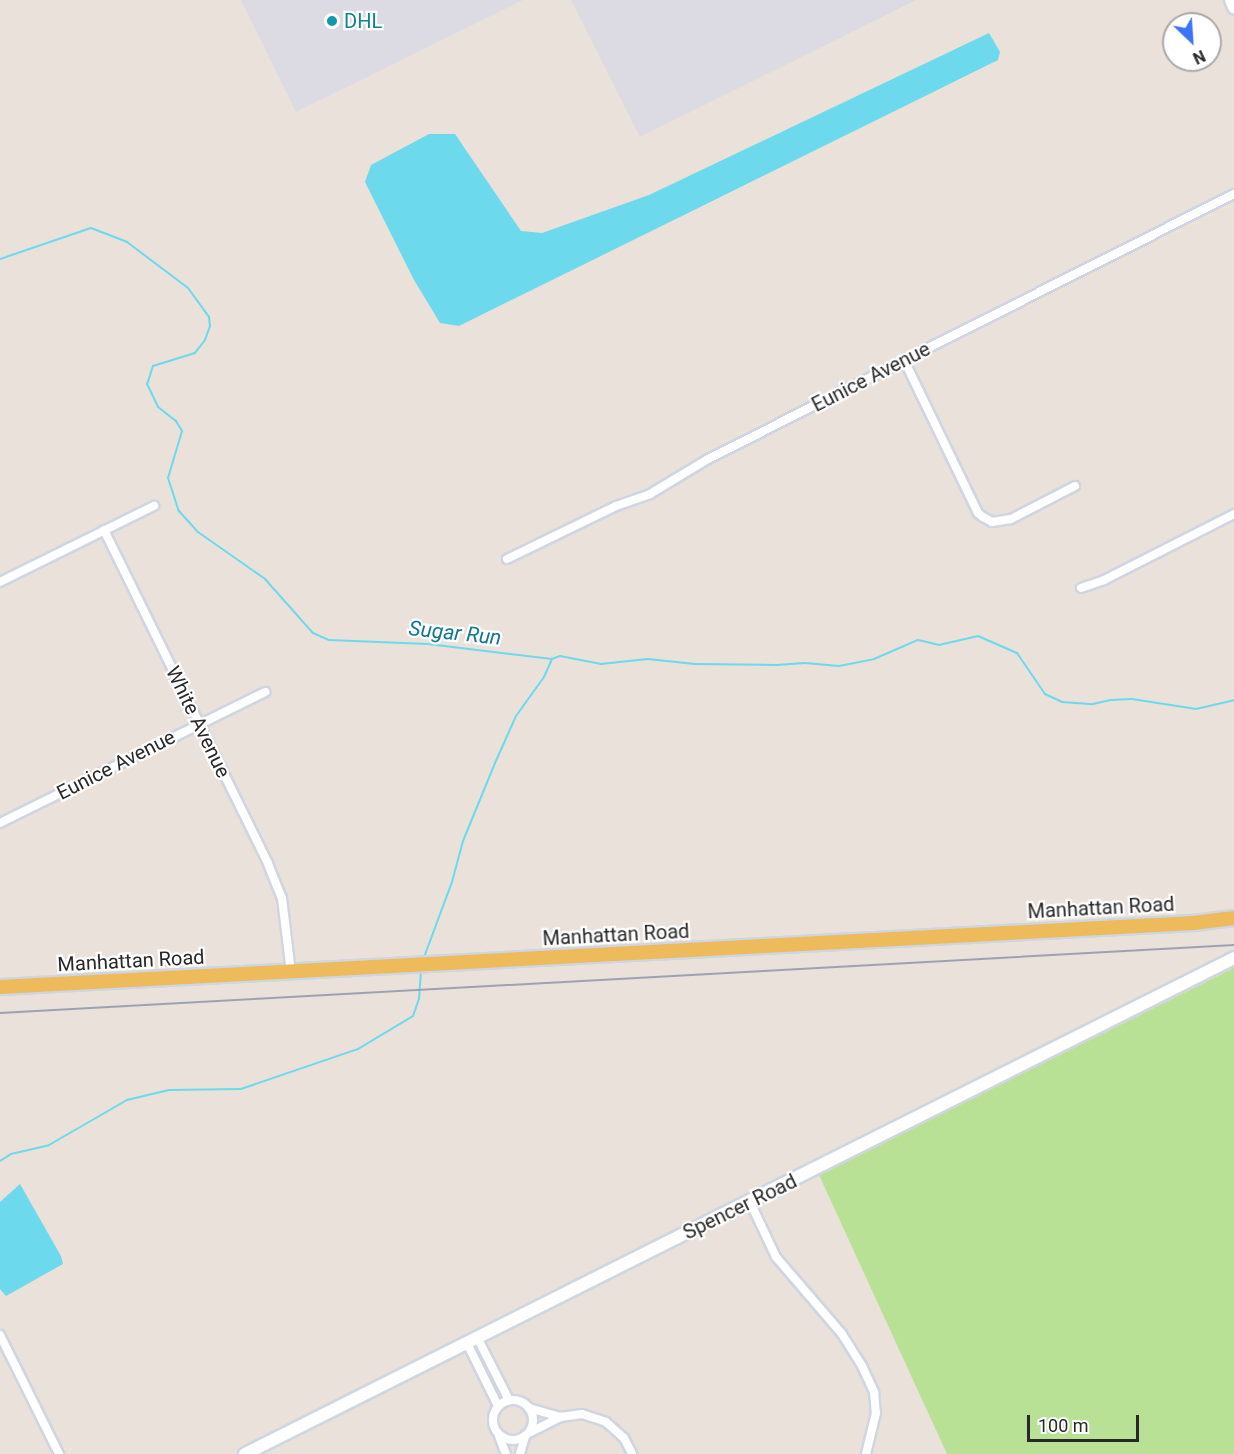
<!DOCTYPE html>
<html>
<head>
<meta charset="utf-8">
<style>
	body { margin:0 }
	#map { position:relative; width:1234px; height:1454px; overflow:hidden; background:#eae1da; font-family:Roboto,sans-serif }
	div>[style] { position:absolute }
	.industrial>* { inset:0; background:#dcdae3 }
	.green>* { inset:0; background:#b8e196 }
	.water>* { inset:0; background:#6dd9ec }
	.stream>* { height:2px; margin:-1px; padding:0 1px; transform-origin:1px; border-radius:1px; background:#6dd9ec }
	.roads { filter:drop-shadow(2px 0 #cfd5e1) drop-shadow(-2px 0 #cfd5e1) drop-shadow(0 2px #cfd5e1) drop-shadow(0 -2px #cfd5e1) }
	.street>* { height:8px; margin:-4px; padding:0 4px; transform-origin:4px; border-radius:4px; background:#fff }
	.street>.ring { margin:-4px; padding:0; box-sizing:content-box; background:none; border:8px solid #fff; border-radius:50% }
	.secondary>* { height:12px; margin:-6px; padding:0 6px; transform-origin:6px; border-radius:6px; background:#fff }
	.primary>* { height:14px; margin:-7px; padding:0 7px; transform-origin:7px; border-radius:7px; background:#edba5c }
	.rail>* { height:2px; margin:-1px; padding:0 1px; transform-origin:1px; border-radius:1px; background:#9da2b2 }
	.dots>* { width:16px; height:16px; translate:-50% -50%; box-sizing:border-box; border:3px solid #fff; border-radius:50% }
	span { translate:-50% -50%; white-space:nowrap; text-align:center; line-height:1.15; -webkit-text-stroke:4.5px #fff; paint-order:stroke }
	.culture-label { font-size:20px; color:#0d838f }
	.left { translate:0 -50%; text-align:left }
	.street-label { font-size:20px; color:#282828 }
	.water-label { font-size:21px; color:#0f7695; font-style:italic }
	.north { position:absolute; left:1162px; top:12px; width:60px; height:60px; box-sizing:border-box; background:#fff; border:2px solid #a9a9a9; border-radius:50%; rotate:155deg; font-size:16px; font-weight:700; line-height:24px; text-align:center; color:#282828 }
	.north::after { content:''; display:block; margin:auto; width:21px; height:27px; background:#3b74f6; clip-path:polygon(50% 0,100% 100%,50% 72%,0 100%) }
	.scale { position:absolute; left:1027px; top:1415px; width:112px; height:27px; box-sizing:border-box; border:3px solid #282828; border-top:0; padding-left:8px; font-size:18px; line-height:21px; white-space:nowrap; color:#282828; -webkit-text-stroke:4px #fff; paint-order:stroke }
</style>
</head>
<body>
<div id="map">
	<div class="industrial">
		<i style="clip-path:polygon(241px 0,523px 0,296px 112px)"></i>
		<i style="clip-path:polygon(571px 0,916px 0,640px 137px)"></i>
	</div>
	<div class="green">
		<i style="clip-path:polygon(1234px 968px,1234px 1454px,947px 1454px,819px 1175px)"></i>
	</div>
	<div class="water">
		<i style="clip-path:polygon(989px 33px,1000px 52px,998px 60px,459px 326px,440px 323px,414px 280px,365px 182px,371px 165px,429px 134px,455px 134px,521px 231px,542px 233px,649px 195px)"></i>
		<i style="clip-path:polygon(20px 1184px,61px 1256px,63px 1264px,6px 1296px,0 1289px,0 1202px)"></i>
	</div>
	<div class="stream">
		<i style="left:0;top:259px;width:96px;rotate:-18.8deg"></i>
		<i style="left:91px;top:228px;width:39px;rotate:21deg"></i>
		<i style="left:127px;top:242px;width:76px;rotate:37deg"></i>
		<i style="left:188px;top:288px;width:36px;rotate:54deg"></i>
		<i style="left:209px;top:317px;width:9px;rotate:84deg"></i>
		<i style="left:210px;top:326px;width:15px;rotate:110deg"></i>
		<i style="left:205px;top:340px;width:16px;rotate:128deg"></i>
		<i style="left:195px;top:353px;width:44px;rotate:162.8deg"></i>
		<i style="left:153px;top:366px;width:19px;rotate:108deg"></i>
		<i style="left:147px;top:384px;width:25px;rotate:64deg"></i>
		<i style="left:158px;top:407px;width:23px;rotate:38deg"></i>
		<i style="left:176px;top:421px;width:12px;rotate:59deg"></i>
		<i style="left:182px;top:431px;width:49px;rotate:106.6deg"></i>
		<i style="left:168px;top:478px;width:35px;rotate:72deg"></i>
		<i style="left:179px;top:511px;width:28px;rotate:48deg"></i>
		<i style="left:198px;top:532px;width:82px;rotate:35deg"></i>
		<i style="left:265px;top:579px;width:72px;rotate:48.4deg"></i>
		<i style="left:313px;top:633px;width:17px;rotate:24deg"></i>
		<i style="left:329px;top:640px;width:99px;rotate:2.3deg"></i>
		<i style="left:428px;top:644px;width:125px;rotate:6.9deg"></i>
		<i style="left:552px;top:659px;width:9px;rotate:-21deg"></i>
		<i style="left:560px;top:656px;width:42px;rotate:11deg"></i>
		<i style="left:601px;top:664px;width:47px;rotate:-6.1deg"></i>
		<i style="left:648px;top:659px;width:47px;rotate:6.1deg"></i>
		<i style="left:695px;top:664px;width:81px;rotate:0.7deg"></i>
		<i style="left:776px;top:665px;width:29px;rotate:-4deg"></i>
		<i style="left:805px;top:663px;width:34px;rotate:5deg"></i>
		<i style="left:839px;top:666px;width:36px;rotate:-11deg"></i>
		<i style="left:874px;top:659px;width:48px;rotate:-23.4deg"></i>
		<i style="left:918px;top:640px;width:22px;rotate:13deg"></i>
		<i style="left:939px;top:645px;width:40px;rotate:-13deg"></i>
		<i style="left:978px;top:636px;width:43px;rotate:23.6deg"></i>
		<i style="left:1017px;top:653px;width:50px;rotate:55.7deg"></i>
		<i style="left:1045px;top:694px;width:19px;rotate:25deg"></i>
		<i style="left:1062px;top:702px;width:31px;rotate:4deg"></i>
		<i style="left:1093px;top:704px;width:18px;rotate:-13deg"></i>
		<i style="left:1111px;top:700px;width:21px;rotate:-3deg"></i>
		<i style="left:1132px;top:699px;width:65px;rotate:8.9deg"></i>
		<i style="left:1196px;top:709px;width:39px;rotate:-13deg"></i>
		<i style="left:423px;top:960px;width:83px;rotate:-69.6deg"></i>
		<i style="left:452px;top:882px;width:42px;rotate:-75deg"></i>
		<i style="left:463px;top:841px;width:84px;rotate:-67.7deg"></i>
		<i style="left:495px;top:763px;width:51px;rotate:-65.9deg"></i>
		<i style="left:516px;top:716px;width:48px;rotate:-54.3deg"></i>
		<i style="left:544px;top:677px;width:20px;rotate:-66deg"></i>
		<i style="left:0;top:1161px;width:13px;rotate:-32deg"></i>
		<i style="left:11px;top:1154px;width:39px;rotate:-13deg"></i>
		<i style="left:49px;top:1145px;width:90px;rotate:-30deg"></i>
		<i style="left:127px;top:1100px;width:43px;rotate:-13.4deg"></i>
		<i style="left:169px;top:1090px;width:72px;rotate:-0.8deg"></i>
		<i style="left:241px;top:1089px;width:124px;rotate:-18.9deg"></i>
		<i style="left:358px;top:1049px;width:64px;rotate:-31deg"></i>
		<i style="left:413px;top:1016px;width:18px;rotate:-71deg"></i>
		<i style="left:419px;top:999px;width:31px;rotate:-86deg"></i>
	</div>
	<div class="roads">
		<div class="street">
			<i style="left:904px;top:360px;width:170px;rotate:64.2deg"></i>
			<i style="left:978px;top:513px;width:6px;rotate:39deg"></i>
			<i style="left:983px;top:517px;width:10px;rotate:29deg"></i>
			<i style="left:992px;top:522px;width:19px;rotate:-9deg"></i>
			<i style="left:1011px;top:519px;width:72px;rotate:-27.3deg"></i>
			<i style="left:104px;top:530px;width:372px;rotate:63.8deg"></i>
			<i style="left:268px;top:864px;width:37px;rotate:68deg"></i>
			<i style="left:282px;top:898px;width:75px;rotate:83.1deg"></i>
			<i style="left:507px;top:559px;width:121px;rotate:-25.9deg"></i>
			<i style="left:616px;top:506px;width:36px;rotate:-19deg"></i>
			<i style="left:650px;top:494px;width:68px;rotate:-31.1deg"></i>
			<i style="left:708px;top:459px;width:589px;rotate:-26.74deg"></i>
			<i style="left:0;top:582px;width:172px;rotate:-26.3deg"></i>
			<i style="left:1081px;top:588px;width:24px;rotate:-19deg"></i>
			<i style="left:1104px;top:580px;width:146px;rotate:-26.9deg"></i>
			<i style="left:0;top:823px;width:296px;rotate:-26.3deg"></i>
			<i style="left:750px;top:1202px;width:61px;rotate:64.7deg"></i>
			<i style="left:776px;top:1257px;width:101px;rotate:49.4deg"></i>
			<i style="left:842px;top:1334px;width:38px;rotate:58deg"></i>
			<i style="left:862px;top:1366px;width:29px;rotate:65deg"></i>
			<i style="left:874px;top:1392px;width:21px;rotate:85deg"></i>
			<i style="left:876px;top:1413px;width:42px;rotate:103.7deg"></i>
			<i style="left:0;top:1335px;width:133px;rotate:63.6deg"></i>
			<i style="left:477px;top:1337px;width:71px;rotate:63.1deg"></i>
			<i style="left:467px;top:1343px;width:70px;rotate:63.8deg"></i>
			<i class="ring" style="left:493px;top:1400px;width:32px;height:32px"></i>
			<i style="left:529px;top:1408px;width:33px;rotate:16deg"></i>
			<i style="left:561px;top:1417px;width:21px;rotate:-8deg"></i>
			<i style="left:582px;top:1414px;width:25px;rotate:18deg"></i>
			<i style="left:606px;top:1422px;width:24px;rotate:42deg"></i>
			<i style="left:624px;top:1438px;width:18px;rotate:63deg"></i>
			<i style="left:531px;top:1432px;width:34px;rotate:-27deg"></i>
			<i style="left:499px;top:1436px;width:19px;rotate:69deg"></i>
			<i style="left:520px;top:1454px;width:19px;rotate:-74deg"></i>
		</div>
		<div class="secondary">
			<i style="left:1231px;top:0;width:8px;rotate:67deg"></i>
			<i style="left:245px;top:1454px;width:1106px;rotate:-26.63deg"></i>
		</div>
		<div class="primary">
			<i style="left:0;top:987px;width:1195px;rotate:-3.07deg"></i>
			<i style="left:1193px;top:923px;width:41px;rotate:-7deg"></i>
		</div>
	</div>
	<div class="rail">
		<i style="left:0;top:1013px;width:1236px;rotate:-3.15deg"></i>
	</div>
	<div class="dots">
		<i style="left:332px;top:21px;background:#0f9aa8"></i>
	</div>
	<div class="culture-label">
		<span class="left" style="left:344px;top:21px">DHL</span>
	</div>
	<div class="street-label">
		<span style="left:871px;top:377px;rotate:-27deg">Eunice Avenue</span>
		<span style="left:198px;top:722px;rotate:64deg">White Avenue</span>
		<span style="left:116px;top:765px;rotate:-27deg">Eunice Avenue</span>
		<span style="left:1101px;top:908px;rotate:-3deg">Manhattan Road</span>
		<span style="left:616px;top:935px;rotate:-3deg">Manhattan Road</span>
		<span style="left:131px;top:961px;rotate:-3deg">Manhattan Road</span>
		<span style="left:740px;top:1207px;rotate:-26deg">Spencer Road</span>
	</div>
	<div class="water-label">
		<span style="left:455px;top:633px;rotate:6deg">Sugar Run</span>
	</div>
	<div class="north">N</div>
	<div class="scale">100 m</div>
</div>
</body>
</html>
